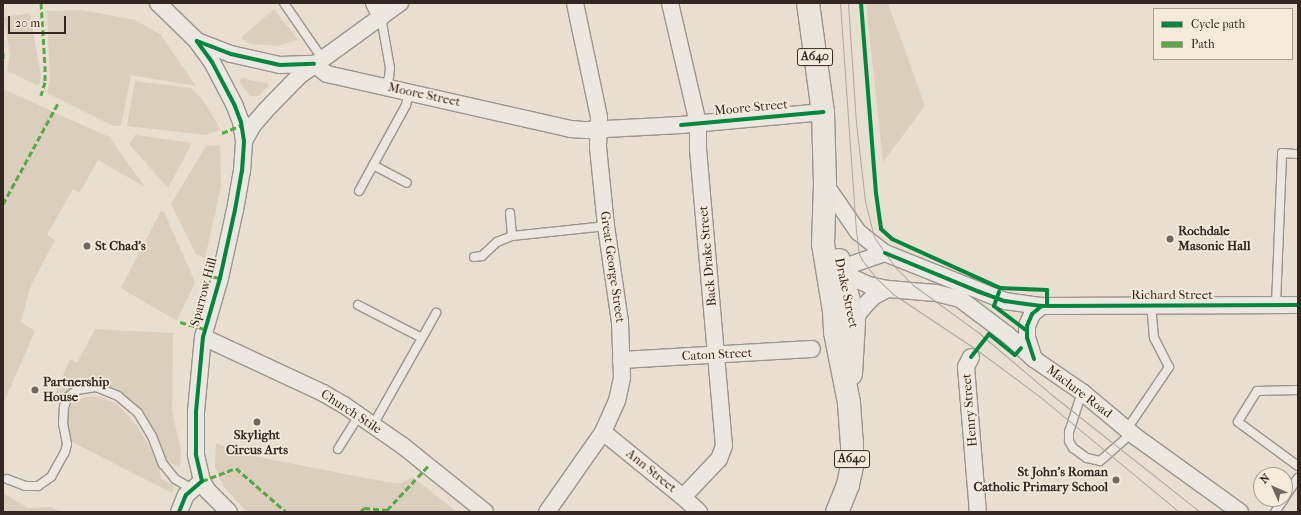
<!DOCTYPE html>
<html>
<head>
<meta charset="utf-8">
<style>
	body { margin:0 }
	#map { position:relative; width:1301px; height:515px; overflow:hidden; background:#e8dfd1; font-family:"IM FELL French Canon",serif }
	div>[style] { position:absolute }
	.green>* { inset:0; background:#dbcebd }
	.roads { filter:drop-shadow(1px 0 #9a948c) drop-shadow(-1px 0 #9a948c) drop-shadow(0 1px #9a948c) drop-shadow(0 -1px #9a948c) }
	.lane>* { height:8px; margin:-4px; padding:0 4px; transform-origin:4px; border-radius:4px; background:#ece8e1 }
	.street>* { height:16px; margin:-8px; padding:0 8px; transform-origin:8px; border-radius:8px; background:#ece8e1 }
	.primary>* { height:22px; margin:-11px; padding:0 11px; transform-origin:11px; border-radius:11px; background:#e9e4dc }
	.tram>* { height:1px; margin:-0.5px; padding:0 0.5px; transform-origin:0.5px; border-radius:0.5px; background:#aca7a1 }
	.quiet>* { height:3px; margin-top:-1.5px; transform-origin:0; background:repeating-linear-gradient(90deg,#54aa43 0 6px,transparent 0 9px) }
	.cycleway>* { height:4px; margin:-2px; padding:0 2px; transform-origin:2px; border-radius:2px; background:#00873e }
	.dots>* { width:11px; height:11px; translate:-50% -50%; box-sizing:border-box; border:2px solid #f6ebdb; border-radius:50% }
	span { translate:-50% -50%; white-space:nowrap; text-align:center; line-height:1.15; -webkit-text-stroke:3.5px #f6ebdb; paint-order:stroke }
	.shield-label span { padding:1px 3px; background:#f6ebdb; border:1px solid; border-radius:3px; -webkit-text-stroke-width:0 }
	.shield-label { font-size:12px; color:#332723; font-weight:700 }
	.street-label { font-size:13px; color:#332723 }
	.poi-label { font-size:13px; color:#332723; font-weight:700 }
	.left { translate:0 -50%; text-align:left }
	.right { translate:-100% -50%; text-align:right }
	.frame { position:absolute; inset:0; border:4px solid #332723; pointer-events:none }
	.legend { position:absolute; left:1153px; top:8px; width:140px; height:52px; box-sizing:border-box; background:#f6ebdb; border:1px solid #a89d91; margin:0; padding:5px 7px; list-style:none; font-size:12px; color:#332723 }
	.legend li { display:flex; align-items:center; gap:8px; height:20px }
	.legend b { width:20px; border:1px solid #a89d91 }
	.north { position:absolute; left:1253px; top:467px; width:40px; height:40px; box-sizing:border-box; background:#f6ebdb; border:1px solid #a89d91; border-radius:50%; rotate:315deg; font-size:11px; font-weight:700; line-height:16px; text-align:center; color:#332723 }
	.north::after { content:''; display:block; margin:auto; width:14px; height:18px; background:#726760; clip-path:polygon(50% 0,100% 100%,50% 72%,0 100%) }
	.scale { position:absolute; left:8px; top:16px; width:58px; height:18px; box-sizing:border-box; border:2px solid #332723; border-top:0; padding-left:5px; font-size:12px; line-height:14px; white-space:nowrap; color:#332723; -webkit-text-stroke:3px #f6ebdb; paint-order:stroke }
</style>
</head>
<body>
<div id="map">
	<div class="green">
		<i style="clip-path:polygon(866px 3px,888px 3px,925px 106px,883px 162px)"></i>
		<i style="clip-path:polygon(274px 9px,298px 40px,276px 46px,251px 44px,241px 38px)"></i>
		<i style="clip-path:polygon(82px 10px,135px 20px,160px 34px,196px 86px,131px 75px,121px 126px,113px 126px,47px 93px,50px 80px,47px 11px)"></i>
		<i style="clip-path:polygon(30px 13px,41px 77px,39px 86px,7px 71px,10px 55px,4px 17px)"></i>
		<i style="clip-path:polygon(243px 77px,252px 81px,268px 83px,269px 86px,258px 96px,250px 96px,241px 84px,240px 80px)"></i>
		<i style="clip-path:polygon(135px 81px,191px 88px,202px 99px,221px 130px,205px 135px,127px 126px)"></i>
		<i style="clip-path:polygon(3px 89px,109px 137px,145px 187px,98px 160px,80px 192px,73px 189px,47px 235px,55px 240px,30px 287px,21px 322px,35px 331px,3px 404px)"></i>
		<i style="clip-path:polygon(135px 135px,192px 143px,168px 188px,129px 144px)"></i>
		<i style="clip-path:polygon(220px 145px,221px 186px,205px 258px,196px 254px,171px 204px,206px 146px)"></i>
		<i style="clip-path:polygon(161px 211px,164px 212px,195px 282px,177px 321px,121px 288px)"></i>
		<i style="clip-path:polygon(95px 329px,173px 333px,172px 411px,181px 450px,180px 467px,168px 462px,138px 411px,91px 385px,72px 388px,56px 400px,54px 397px,70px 359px,77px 363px)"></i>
		<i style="clip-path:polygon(85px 397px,101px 397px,117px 404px,137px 426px,152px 451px,158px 464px,161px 479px,174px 485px,172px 493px,72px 442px,66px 422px,68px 410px,74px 402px)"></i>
		<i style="clip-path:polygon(216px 443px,243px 454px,386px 482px,401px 483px,413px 477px,457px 512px,247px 512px,224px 487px,215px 467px)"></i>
		<i style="clip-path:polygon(3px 493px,28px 508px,51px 507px,61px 512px,3px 512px)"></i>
	</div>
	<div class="roads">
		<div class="lane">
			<i style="left:284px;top:3px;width:67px;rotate:55.4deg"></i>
			<i style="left:381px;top:17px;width:52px;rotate:80deg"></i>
			<i style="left:390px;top:68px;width:9px;rotate:96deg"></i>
			<i style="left:389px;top:77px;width:11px;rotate:112deg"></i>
			<i style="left:373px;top:165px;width:38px;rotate:28deg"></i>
			<i style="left:359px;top:191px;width:98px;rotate:-61.3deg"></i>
			<i style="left:406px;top:105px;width:13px;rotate:-77deg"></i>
			<i style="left:510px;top:213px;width:23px;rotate:85deg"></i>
			<i style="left:474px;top:257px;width:8px;rotate:-7deg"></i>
			<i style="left:482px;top:256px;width:21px;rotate:-43deg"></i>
			<i style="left:497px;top:242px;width:16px;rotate:-22deg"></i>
			<i style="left:512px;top:236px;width:95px;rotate:-6.1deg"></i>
			<i style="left:358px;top:305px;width:72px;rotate:27.3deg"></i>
			<i style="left:1276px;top:305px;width:152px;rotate:-87.7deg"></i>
			<i style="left:1282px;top:153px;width:16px;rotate:4deg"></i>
			<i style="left:1298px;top:390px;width:41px;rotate:178.6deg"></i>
			<i style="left:1257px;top:391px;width:36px;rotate:122deg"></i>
			<i style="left:1238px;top:422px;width:74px;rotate:36.3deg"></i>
			<i style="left:1082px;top:392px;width:42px;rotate:108deg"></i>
			<i style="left:1069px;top:432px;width:9px;rotate:90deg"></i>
			<i style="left:1069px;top:441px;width:8px;rotate:60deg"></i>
			<i style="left:1073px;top:448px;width:17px;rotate:36deg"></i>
			<i style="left:1087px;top:458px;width:13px;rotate:13deg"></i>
			<i style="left:1100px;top:461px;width:43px;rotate:-41.2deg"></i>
			<i style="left:373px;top:425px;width:129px;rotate:-60.6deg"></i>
			<i style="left:1127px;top:429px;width:75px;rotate:-55.9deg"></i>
			<i style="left:1169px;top:367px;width:33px;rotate:-117deg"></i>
			<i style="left:1154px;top:338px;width:33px;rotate:-95deg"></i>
			<i style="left:338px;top:449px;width:40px;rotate:-58deg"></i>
			<i style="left:7px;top:479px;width:19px;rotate:21deg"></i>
			<i style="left:25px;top:486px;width:13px"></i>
			<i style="left:38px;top:486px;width:16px;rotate:-35deg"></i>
			<i style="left:51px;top:477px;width:29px;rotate:-61deg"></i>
			<i style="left:65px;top:452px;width:8px;rotate:-76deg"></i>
			<i style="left:67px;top:444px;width:20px;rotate:-101deg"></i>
			<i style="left:63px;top:424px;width:17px;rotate:-87deg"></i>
			<i style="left:64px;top:407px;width:11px;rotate:-68deg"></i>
			<i style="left:68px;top:397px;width:11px;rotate:-38deg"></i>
			<i style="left:77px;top:390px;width:19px;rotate:-9deg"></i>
			<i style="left:96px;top:387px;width:24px;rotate:22deg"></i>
			<i style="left:118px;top:396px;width:26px;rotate:40deg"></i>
			<i style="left:138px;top:413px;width:27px;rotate:59deg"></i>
			<i style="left:152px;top:436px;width:30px;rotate:69deg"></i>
			<i style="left:163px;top:464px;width:19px;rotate:51deg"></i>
			<i style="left:175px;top:479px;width:20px;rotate:30deg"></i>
			<i style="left:1285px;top:497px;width:23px;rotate:-56deg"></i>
			<i style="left:1275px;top:512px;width:16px;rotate:-55deg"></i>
		</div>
		<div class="street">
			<i style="left:158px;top:3px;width:54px;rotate:44.3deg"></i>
			<i style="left:374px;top:3px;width:16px;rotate:63deg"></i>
			<i style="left:670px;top:3px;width:123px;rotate:76.9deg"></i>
			<i style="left:698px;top:123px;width:26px;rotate:90deg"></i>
			<i style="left:698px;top:149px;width:298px;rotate:85deg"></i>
			<i style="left:724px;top:446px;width:14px;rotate:111deg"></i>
			<i style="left:719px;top:459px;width:52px;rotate:133.5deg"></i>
			<i style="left:314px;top:64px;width:16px;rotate:38deg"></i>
			<i style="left:327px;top:74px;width:250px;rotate:12.7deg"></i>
			<i style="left:571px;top:129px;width:16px;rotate:4deg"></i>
			<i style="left:587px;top:130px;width:94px;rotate:-3deg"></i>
			<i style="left:681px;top:125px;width:143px;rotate:-5.2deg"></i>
			<i style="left:244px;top:141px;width:18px;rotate:-61deg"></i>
			<i style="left:253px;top:125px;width:18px;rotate:-49deg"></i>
			<i style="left:265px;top:111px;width:49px;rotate:-45.8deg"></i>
			<i style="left:299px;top:76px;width:125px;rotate:-35.9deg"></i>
			<i style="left:825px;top:184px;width:58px;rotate:55.5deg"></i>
			<i style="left:858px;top:232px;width:34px;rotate:38deg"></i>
			<i style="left:885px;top:253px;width:129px;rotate:21.8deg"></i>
			<i style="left:1005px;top:301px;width:37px;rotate:8deg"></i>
			<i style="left:1042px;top:306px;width:256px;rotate:-0.2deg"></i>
			<i style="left:838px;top:268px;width:6px;rotate:51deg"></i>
			<i style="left:842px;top:273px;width:30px;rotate:24deg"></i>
			<i style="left:869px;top:285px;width:19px;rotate:12deg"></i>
			<i style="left:888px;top:289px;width:48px;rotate:4.8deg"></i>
			<i style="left:936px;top:293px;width:25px;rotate:14deg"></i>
			<i style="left:960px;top:299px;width:60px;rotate:36.9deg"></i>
			<i style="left:1008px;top:335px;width:35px;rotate:43deg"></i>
			<i style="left:1034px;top:359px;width:58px;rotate:34.5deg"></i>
			<i style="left:1082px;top:392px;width:70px;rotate:39.8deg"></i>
			<i style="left:1136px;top:437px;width:128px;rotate:35.8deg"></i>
			<i style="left:840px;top:281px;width:8px;rotate:-76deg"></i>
			<i style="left:842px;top:273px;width:14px;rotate:-39deg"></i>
			<i style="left:853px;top:264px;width:34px;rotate:-19deg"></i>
			<i style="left:854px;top:322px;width:9px;rotate:-63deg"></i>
			<i style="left:858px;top:314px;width:13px;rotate:-51deg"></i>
			<i style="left:866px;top:304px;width:11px;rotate:-45deg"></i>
			<i style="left:874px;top:296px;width:16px;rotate:-27deg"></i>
			<i style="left:203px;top:337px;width:132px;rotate:25deg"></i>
			<i style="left:323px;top:393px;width:24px;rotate:30deg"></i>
			<i style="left:344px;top:405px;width:72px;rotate:34.8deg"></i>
			<i style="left:403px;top:446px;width:105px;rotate:38.8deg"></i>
			<i style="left:971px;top:357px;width:11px;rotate:117deg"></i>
			<i style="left:966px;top:367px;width:145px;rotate:85.3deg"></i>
			<i style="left:1034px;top:359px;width:22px;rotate:-108deg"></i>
			<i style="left:1027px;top:338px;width:12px;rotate:-90deg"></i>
			<i style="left:1027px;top:326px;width:13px;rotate:-67deg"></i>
			<i style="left:1032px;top:314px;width:13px;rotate:-39deg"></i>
			<i style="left:621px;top:360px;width:191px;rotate:-3.3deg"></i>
			<i style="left:603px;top:432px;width:103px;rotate:39.1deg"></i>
			<i style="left:683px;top:497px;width:22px;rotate:43deg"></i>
			<i style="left:202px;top:481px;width:10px;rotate:61deg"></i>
			<i style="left:207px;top:490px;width:31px;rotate:45deg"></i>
			<i style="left:179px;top:512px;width:18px;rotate:-68deg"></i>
			<i style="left:186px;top:495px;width:21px;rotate:-41deg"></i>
			<i style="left:202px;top:481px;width:28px;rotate:-103deg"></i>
			<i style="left:196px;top:454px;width:42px;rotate:-90deg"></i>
			<i style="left:196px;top:412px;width:75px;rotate:-84.7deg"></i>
			<i style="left:203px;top:337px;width:61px;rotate:-73.9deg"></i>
			<i style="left:220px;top:278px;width:70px;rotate:-77.6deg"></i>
			<i style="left:235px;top:210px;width:40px;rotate:-80deg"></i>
			<i style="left:242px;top:171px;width:30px;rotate:-86deg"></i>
			<i style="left:244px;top:141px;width:19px;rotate:-99deg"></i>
			<i style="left:241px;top:122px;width:19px;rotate:-111deg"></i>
			<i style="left:234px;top:104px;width:47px;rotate:-117.6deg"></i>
			<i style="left:212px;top:62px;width:26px;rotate:-126deg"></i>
			<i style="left:197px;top:41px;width:36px;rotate:21deg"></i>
			<i style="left:231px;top:54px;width:50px;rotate:12.7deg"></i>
			<i style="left:280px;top:65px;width:34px;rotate:-2deg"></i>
			<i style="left:547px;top:512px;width:98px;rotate:-55deg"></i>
			<i style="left:603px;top:432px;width:34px;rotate:-66deg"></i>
			<i style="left:617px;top:401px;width:25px;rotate:-78deg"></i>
			<i style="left:622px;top:377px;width:55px;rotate:-92.1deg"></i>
			<i style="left:620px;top:322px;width:97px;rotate:-98.3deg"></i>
			<i style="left:606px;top:226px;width:79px;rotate:-95.8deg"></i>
			<i style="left:598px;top:147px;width:30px;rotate:-88deg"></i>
			<i style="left:599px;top:117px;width:116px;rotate:-101.9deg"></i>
		</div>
		<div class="primary">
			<i style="left:808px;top:3px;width:110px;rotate:82.2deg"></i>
			<i style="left:823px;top:112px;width:72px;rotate:88.4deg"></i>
			<i style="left:825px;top:184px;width:60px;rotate:91.9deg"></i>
			<i style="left:823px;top:244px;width:68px;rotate:80.7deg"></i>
			<i style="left:834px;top:311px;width:21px;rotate:87deg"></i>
			<i style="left:835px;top:332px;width:72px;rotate:78.8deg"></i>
			<i style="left:849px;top:403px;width:39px;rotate:86deg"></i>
			<i style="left:852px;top:442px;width:24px;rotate:90deg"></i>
			<i style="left:852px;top:466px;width:19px;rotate:102deg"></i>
			<i style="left:848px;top:485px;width:29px;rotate:112deg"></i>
			<i style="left:839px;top:260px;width:64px;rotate:76.4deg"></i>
			<i style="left:854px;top:322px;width:52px;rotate:93.3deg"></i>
		</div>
	</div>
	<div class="tram">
		<i style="left:840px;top:3px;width:228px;rotate:86deg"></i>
		<i style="left:856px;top:230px;width:24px;rotate:83deg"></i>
		<i style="left:859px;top:254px;width:7px;rotate:63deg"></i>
		<i style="left:862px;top:260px;width:23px;rotate:52deg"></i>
		<i style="left:876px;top:278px;width:23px;rotate:43deg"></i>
		<i style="left:893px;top:294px;width:101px;rotate:33.7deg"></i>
		<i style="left:977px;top:350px;width:77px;rotate:36.6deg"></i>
		<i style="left:1039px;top:396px;width:182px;rotate:39.6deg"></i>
		<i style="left:848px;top:3px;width:120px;rotate:86.2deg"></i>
		<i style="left:856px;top:123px;width:79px;rotate:83.4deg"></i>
		<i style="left:865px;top:201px;width:37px;rotate:76deg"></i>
		<i style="left:874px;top:237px;width:19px;rotate:55deg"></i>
		<i style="left:885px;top:253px;width:17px;rotate:54deg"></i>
		<i style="left:895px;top:267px;width:25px;rotate:45deg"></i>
		<i style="left:913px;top:285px;width:82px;rotate:36deg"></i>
		<i style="left:979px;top:333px;width:96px;rotate:40.3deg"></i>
		<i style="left:1052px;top:395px;width:189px;rotate:38.3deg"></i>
	</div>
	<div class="quiet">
		<i style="left:41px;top:3px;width:63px;rotate:86.4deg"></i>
		<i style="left:45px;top:66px;width:16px;rotate:90deg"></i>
		<i style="left:45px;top:82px;width:14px;rotate:107deg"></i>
		<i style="left:3px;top:52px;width:10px;rotate:90deg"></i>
		<i style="left:222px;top:133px;width:22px;rotate:-22deg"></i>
		<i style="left:3px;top:204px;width:115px;rotate:-61.4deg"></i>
		<i style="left:204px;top:275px;width:16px;rotate:11deg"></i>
		<i style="left:180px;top:322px;width:25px;rotate:16deg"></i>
		<i style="left:202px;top:481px;width:36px;rotate:-21deg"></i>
		<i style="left:236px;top:468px;width:67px;rotate:41.3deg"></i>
		<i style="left:360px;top:512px;width:6px;rotate:-45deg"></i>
		<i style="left:364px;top:508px;width:23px;rotate:5deg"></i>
		<i style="left:387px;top:510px;width:60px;rotate:-47deg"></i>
	</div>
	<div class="cycleway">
		<i style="left:861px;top:3px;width:191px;rotate:85.5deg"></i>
		<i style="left:876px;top:193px;width:36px;rotate:82deg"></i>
		<i style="left:881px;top:229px;width:15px;rotate:42deg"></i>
		<i style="left:892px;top:239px;width:119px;rotate:24.4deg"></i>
		<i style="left:1000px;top:288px;width:47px;rotate:2.4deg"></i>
		<i style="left:1047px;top:290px;width:15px;rotate:90deg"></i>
		<i style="left:681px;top:125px;width:143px;rotate:-5.2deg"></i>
		<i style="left:885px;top:253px;width:100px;rotate:22.4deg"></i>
		<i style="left:977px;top:291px;width:30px;rotate:20deg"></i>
		<i style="left:1005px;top:301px;width:21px;rotate:8deg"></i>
		<i style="left:1026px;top:304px;width:16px;rotate:7deg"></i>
		<i style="left:1042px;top:306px;width:256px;rotate:-0.2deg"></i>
		<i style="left:999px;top:292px;width:15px;rotate:110deg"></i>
		<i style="left:994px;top:306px;width:41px;rotate:37.1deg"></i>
		<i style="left:971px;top:357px;width:29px;rotate:-52deg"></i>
		<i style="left:989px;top:334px;width:33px;rotate:39deg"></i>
		<i style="left:1015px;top:355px;width:9px;rotate:-49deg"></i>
		<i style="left:1034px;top:359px;width:22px;rotate:-108deg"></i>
		<i style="left:1027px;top:338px;width:12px;rotate:-90deg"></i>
		<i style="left:1027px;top:326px;width:13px;rotate:-67deg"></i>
		<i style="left:1032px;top:314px;width:13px;rotate:-39deg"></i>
		<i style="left:179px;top:512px;width:18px;rotate:-68deg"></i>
		<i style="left:186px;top:495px;width:21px;rotate:-41deg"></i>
		<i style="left:202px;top:481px;width:28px;rotate:-103deg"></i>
		<i style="left:196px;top:454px;width:42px;rotate:-90deg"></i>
		<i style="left:196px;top:412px;width:75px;rotate:-84.7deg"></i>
		<i style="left:203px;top:337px;width:61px;rotate:-73.9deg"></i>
		<i style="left:220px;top:278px;width:70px;rotate:-77.6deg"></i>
		<i style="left:235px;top:210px;width:40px;rotate:-80deg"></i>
		<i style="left:242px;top:171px;width:30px;rotate:-86deg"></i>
		<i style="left:244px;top:141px;width:19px;rotate:-99deg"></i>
		<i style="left:241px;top:122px;width:19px;rotate:-111deg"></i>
		<i style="left:234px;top:104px;width:47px;rotate:-117.6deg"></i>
		<i style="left:212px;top:62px;width:26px;rotate:-126deg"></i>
		<i style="left:197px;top:41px;width:36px;rotate:21deg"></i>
		<i style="left:231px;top:54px;width:50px;rotate:12.7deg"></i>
		<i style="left:280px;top:65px;width:34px;rotate:-2deg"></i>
	</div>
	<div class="dots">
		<i style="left:1170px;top:239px;background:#726760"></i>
		<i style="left:87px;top:246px;background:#726760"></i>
		<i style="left:35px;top:390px;background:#726760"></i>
		<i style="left:257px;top:422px;background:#726760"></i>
		<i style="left:1116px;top:480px;background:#726760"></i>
	</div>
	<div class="shield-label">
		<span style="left:815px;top:57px">A640</span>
		<span style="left:852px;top:459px">A640</span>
	</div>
	<div class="street-label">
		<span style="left:424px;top:95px;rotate:12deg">Moore Street</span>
		<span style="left:751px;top:108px;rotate:-5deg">Moore Street</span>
		<span style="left:708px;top:256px;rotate:-95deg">Back Drake Street</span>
		<span style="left:612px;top:267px;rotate:82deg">Great George Street</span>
		<span style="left:204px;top:292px;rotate:-75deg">Sparrow Hill</span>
		<span style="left:846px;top:293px;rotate:78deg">Drake Street</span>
		<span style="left:1172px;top:295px">Richard Street</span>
		<span style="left:717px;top:355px;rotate:-3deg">Caton Street</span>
		<span style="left:1079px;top:392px;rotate:37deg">Maclure Road</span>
		<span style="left:970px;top:410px;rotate:-95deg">Henry Street</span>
		<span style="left:351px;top:412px;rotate:33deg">Church Stile</span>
		<span style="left:651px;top:471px;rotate:39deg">Ann Street</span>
	</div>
	<div class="poi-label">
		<span class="left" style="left:1178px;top:239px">Rochdale<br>Masonic Hall</span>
		<span class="left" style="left:95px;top:246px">St Chad's</span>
		<span class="left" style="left:43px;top:390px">Partnership<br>House</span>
		<span style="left:257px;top:443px">Skylight<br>Circus Arts</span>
		<span class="right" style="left:1108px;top:480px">St John's Roman<br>Catholic Primary School</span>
	</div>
	<div class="frame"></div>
	<ul class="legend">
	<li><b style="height:5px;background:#00873e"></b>Cycle path</li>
	<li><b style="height:5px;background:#54aa43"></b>Path</li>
	</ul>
	<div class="north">N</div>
	<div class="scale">20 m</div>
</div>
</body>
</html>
